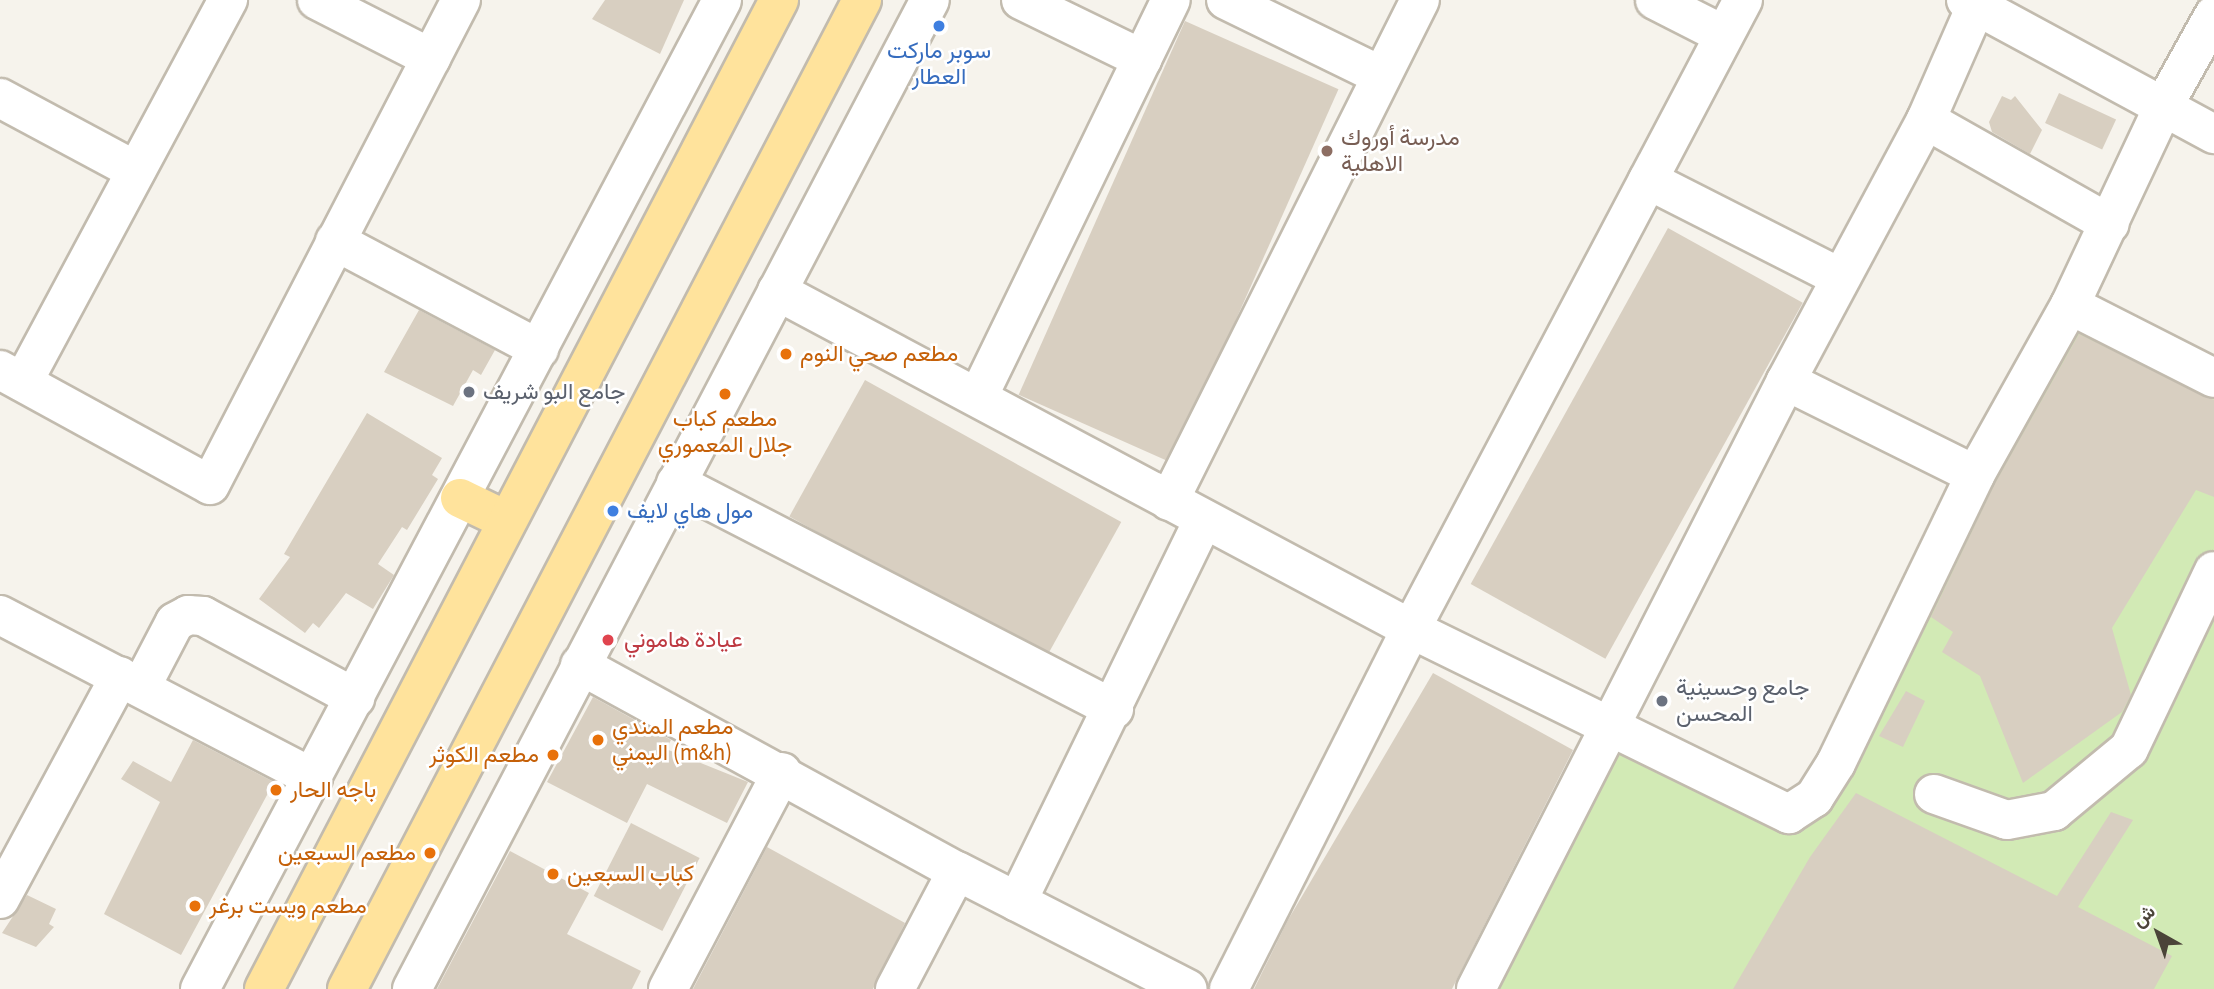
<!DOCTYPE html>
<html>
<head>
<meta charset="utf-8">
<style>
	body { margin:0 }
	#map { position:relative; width:2214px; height:989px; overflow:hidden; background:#f6f3ec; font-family:"Source Sans 3",Vazirmatn,sans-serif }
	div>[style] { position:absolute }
	.green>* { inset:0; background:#d2eab5 }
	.building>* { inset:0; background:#d8cfc1; transform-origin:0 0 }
	.roads { filter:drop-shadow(2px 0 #c2bbae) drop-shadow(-2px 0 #c2bbae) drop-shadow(0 2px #c2bbae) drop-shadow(0 -2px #c2bbae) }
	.minor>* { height:38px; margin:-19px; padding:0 19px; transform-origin:19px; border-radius:19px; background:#fff }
	.major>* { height:38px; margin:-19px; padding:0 19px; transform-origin:19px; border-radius:19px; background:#ffe39c }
	.dots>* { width:19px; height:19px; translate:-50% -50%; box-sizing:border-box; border:4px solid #fff; border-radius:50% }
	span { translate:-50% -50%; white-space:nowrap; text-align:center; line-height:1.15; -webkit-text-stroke:5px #fff; paint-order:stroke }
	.shop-label { font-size:23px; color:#366cbe }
	.left { translate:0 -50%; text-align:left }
	.education-label { font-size:23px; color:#785e54 }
	.food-label { font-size:23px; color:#c56008 }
	.right { translate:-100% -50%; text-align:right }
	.worship-label { font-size:23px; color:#5b616d }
	.health-label { font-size:23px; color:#be3a42 }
	.north { position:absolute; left:2123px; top:898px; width:70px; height:70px; -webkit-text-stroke:5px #fff; paint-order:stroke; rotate:320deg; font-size:19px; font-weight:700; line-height:28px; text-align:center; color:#4b4439 }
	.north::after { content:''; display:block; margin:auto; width:24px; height:32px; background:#4b4439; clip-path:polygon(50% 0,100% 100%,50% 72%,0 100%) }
</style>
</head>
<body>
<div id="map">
	<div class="green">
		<i style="clip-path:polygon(2070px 305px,2214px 377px,2214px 989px,1476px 989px,1611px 730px,1788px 814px)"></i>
	</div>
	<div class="building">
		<i style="clip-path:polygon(605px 0,684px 0,660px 54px,592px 19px)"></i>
		<i style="left:1185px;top:21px;width:168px;height:409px;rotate:24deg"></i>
		<i style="left:2059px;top:93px;width:63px;height:33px;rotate:25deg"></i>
		<i style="clip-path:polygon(2002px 96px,2011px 100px,2015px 96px,2042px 130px,2030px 154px,1992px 132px,1989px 122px)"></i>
		<i style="left:1668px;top:228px;width:154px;height:407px;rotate:29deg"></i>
		<i style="clip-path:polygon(419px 310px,495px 350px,481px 375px,473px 370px,453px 406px,384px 372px)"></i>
		<i style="clip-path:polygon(2079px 334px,2214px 400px,2214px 497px,2196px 490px,2112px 628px,2131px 695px,2122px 712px,2023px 783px,1980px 676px,1942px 652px,1953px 632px,1931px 617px,1994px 485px)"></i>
		<i style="left:865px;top:380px;width:293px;height:156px;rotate:29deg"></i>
		<i style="clip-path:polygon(367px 413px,442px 458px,432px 475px,438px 479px,407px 530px,402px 527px,378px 564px,394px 575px,373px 609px,346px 593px,319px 628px,313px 623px,305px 633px,259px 599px,290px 557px,284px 554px)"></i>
		<i style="clip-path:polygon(1433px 673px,1573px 750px,1452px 989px,1254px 989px,1288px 920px)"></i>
		<i style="clip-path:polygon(1906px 691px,1925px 701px,1903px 747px,1879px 736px)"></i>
		<i style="clip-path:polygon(593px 697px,671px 740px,666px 749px,748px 782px,727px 823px,647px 784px,627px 823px,547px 782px)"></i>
		<i style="clip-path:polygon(193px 740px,274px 782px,181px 955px,104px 914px,160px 802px,121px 779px,133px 761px,171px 782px)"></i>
		<i style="clip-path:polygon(1856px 793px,2057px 896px,2111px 812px,2133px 820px,2078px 907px,2172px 956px,2154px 989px,1733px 989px,1810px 857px)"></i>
		<i style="left:631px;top:823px;width:77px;height:82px;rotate:27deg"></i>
		<i style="clip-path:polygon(767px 847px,905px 923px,873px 989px,693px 989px)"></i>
		<i style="clip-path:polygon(510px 851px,589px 893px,567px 934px,641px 971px,632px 989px,437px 989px)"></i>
		<i style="clip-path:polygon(27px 895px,56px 909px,49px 924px,54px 927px,36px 947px,2px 933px)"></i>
	</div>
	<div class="roads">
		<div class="minor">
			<i style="left:317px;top:0;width:128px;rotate:27deg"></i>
			<i style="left:1021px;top:0;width:135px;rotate:26deg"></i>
			<i style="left:1226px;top:0;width:171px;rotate:26deg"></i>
			<i style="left:1655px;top:0;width:77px;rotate:26.9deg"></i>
			<i style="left:1966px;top:0;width:282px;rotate:28.4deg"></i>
			<i style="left:0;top:98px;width:154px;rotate:28.2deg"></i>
			<i style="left:1926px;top:120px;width:211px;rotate:29.5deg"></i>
			<i style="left:1648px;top:180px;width:216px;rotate:26.9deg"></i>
			<i style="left:335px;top:241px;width:231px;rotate:27.9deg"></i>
			<i style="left:777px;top:291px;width:718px;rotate:28.06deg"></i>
			<i style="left:1411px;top:629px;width:421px;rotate:26.1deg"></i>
			<i style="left:1789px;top:814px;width:30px;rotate:-33deg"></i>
			<i style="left:1814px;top:798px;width:41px;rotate:-57.8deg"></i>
			<i style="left:1836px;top:763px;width:320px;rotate:-64.2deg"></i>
			<i style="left:1975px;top:475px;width:195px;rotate:-60.8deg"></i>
			<i style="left:2070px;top:305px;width:221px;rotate:-64.8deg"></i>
			<i style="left:2164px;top:105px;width:103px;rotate:-60.9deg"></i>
			<i style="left:2070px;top:305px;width:161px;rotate:26.9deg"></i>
			<i style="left:0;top:370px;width:239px;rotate:28.7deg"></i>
			<i style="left:210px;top:485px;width:546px;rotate:-62.64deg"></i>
			<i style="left:1786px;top:381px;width:211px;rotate:26.4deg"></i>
			<i style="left:23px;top:382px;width:434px;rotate:-61.8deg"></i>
			<i style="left:978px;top:397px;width:441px;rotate:-64.1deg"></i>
			<i style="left:676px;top:483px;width:493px;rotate:27.3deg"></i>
			<i style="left:1169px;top:501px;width:560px;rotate:-63.39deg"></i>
			<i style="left:0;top:615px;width:353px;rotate:27.5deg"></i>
			<i style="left:580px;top:665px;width:430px;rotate:28.7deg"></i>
			<i style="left:957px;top:871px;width:259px;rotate:27.1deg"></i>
			<i style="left:141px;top:687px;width:73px;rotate:-62.4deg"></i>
			<i style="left:175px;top:622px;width:15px;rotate:-28deg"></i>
			<i style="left:188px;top:615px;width:15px;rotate:4deg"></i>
			<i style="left:203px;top:616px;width:173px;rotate:28.3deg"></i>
			<i style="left:1934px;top:794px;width:77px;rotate:19.6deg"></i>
			<i style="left:2007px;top:820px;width:48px;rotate:-10.8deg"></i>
			<i style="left:2054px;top:811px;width:97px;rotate:-39.6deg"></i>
			<i style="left:2129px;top:749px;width:197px;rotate:-64.5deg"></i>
			<i style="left:0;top:899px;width:253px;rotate:-61.7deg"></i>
			<i style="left:1017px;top:902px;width:426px;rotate:-64deg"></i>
			<i style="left:200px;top:989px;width:1118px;rotate:-62.17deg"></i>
			<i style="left:412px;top:989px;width:1116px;rotate:-62.36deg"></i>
			<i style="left:668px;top:989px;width:245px;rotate:-62.3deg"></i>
			<i style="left:895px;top:989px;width:133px;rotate:-62.3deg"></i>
			<i style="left:1229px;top:989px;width:403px;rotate:-63.2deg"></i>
			<i style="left:1411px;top:629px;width:711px;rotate:-62.17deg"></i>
			<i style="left:1476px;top:989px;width:682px;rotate:-62.98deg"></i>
			<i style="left:1786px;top:381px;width:296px;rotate:-61.8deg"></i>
			<i style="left:1926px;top:120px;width:124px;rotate:-66.3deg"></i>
		</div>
		<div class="major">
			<i style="left:460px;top:498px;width:51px;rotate:25.6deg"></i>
			<i style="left:264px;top:989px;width:1115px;rotate:-62.49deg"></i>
			<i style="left:347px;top:989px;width:1115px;rotate:-62.49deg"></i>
		</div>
	</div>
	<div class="dots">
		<i style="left:939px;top:26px;background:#3f7fe0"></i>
		<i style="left:1327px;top:151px;background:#8d6e63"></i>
		<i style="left:786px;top:354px;background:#e8710a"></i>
		<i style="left:469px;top:392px;background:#6b7280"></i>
		<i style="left:725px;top:394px;background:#e8710a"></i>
		<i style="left:613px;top:511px;background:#3f7fe0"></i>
		<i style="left:608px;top:640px;background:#e0444e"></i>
		<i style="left:1662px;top:701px;background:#6b7280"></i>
		<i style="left:598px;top:740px;background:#e8710a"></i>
		<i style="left:553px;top:755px;background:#e8710a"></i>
		<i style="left:276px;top:790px;background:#e8710a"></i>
		<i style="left:430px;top:853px;background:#e8710a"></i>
		<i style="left:553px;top:874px;background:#e8710a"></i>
		<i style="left:195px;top:906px;background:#e8710a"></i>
	</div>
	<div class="shop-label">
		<span style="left:939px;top:64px">سوبر ماركت<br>العطار</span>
		<span class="left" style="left:627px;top:511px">مول هاي لايف</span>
	</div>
	<div class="education-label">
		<span class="left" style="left:1341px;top:151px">مدرسة أوروك<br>الاهلية</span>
	</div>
	<div class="food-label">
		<span class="left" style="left:800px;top:354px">مطعم صحي النوم</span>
		<span style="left:725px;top:432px">مطعم كباب<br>جلال المعموري</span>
		<span class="left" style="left:612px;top:740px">مطعم المندي<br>اليمني (m&amp;h)</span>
		<span class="right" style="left:539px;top:755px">مطعم الكوثر</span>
		<span class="left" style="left:290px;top:790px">باجه الحار</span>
		<span class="right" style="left:416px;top:853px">مطعم السبعين</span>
		<span class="left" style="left:567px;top:874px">كباب السبعين</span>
		<span class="left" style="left:209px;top:906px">مطعم ويست برغر</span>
	</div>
	<div class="worship-label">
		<span class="left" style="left:483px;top:392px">جامع البو شريف</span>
		<span class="left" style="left:1676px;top:701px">جامع وحسينية<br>المحسن</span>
	</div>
	<div class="health-label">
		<span class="left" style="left:624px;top:640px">عيادة هاموني</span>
	</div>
	<div class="north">ش</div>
</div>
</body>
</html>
